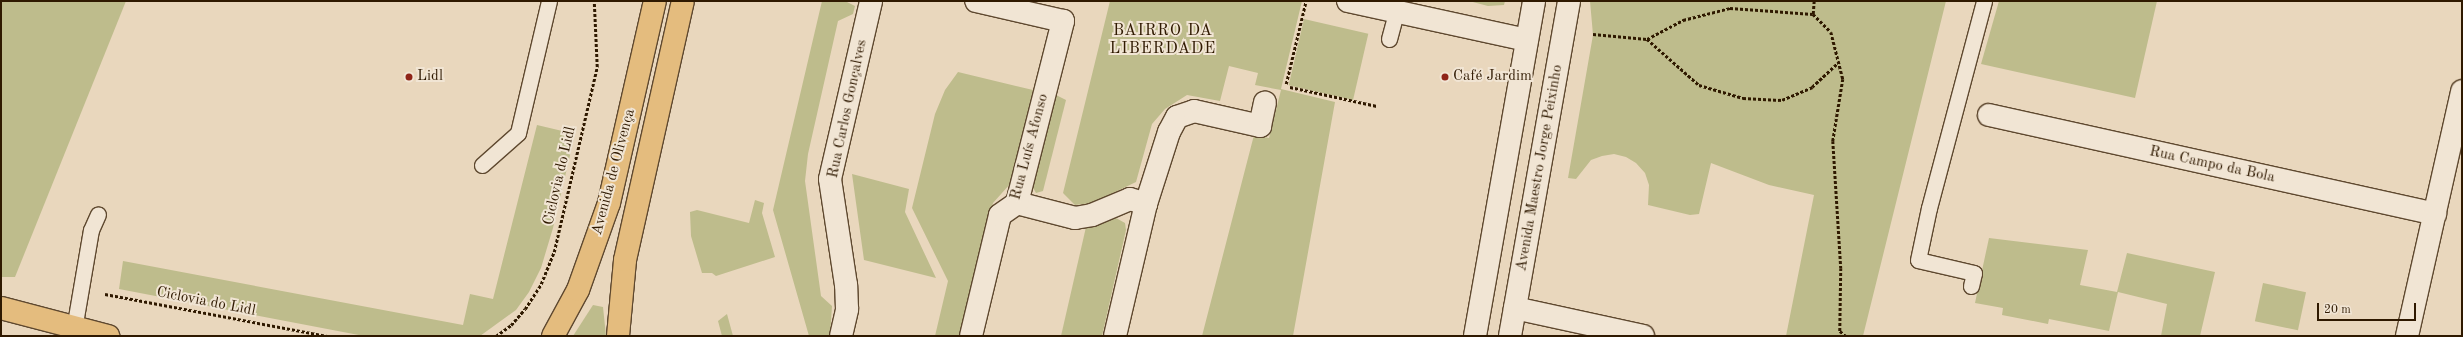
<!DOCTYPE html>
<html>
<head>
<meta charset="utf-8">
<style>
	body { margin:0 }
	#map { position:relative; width:2463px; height:337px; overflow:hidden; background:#e9d7bd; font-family:"Old Standard TT",serif }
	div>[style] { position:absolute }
	.green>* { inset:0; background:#bebc8c; transform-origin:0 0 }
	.path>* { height:2.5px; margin-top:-1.25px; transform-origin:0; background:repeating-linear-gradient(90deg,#2f1900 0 3px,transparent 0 5px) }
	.roads { filter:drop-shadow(1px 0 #5e482f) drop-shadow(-1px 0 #5e482f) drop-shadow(0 1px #5e482f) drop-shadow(0 -1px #5e482f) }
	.lane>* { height:15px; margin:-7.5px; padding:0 7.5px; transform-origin:7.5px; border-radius:7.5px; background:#f1e5d4 }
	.street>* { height:22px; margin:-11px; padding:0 11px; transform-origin:11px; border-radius:11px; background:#f1e5d4 }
	.primary>* { height:22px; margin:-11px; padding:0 11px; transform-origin:11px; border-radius:11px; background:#e4bc7e }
	.dots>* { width:11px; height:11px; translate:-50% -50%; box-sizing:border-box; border:2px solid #f1e5d4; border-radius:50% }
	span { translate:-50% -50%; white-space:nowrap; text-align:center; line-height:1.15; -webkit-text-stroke:4px #f1e5d4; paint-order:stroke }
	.poi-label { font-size:15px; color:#2f1900 }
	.left { translate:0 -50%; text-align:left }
	.street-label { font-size:15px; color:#2f1900 }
	.neighbourhood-label { font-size:16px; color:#2f1900; letter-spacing:1px }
	.frame { position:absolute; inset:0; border:2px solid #2f1900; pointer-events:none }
	.scale { position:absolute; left:2317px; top:303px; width:99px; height:18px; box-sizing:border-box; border:2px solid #2f1900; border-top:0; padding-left:5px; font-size:12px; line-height:14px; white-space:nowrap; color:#2f1900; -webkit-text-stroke:3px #f1e5d4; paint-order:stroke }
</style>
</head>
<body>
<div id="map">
	<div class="green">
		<i style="clip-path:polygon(1px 1px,126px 1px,15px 277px,1px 277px)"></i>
		<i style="clip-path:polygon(822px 1px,845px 1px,855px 6px,853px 14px,838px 21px,808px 154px,805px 181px,821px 296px,832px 306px,830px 336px,809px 336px,773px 210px)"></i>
		<i style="clip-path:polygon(1110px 1px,1302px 1px,1281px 89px,1335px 102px,1293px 336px,1202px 336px,1254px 135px,1269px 138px,1281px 90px,1255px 85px,1258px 73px,1229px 66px,1220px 101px,1187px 95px,1165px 109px,1152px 124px,1136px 182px,1092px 203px,1075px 205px,1063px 193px)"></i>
		<i style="clip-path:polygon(1469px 1px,1505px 1px,1504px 5px,1488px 6px)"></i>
		<i style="clip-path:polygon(1590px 1px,1946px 1px,1863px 336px,1786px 336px,1814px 195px,1769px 185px,1711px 163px,1699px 214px,1690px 215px,1648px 205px,1649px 185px,1645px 173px,1636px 163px,1626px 157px,1614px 154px,1602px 156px,1591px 160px,1576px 179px,1568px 178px,1593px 35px)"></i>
		<i style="clip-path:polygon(1999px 1px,2157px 1px,2135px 98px,1981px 64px)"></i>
		<i style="left:1304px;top:19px;width:66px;height:68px;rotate:13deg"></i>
		<i style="clip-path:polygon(958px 72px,1033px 90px,1010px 184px,993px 203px,959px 336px,935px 336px,948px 281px,912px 208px,935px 114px,945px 90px)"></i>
		<i style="clip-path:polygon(1056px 95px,1066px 100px,1043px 191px,1036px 193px,1032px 186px)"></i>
		<i style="clip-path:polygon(537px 125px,575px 134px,553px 228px,541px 268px,529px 292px,516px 310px,480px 336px,364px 336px,119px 289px,123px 261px,463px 325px,470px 294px,493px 299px)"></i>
		<i style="clip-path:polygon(852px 174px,909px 189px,905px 212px,936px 278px,864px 260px)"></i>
		<i style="clip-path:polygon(755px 200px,764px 203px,762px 213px,775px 257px,716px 276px,712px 273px,702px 273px,691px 236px,690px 212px,697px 210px,749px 223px)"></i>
		<i style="clip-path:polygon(1116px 218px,1125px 223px,1126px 230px,1102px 336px,1061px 336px,1086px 227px)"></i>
		<i style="clip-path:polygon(1989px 238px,2088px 250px,2080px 285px,2117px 292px,2127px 253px,2215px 272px,2200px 336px,2161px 336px,2167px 304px,2118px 292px,2109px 331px,2049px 319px,2048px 324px,2002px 315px,2003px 308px,1975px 303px)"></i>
		<i style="left:2263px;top:283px;width:44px;height:39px;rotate:12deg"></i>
		<i style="clip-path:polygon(593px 305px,603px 307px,606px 336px,573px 336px)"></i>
		<i style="clip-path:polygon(727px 314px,733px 336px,722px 336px,718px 321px)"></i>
	</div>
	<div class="path">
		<i style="left:1813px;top:14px;width:13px;rotate:-86deg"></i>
		<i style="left:1593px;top:34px;width:54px;rotate:5.3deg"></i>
		<i style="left:1647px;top:39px;width:41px;rotate:-27.8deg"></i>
		<i style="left:1683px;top:20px;width:49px;rotate:-14.3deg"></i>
		<i style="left:1730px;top:8px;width:83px;rotate:4.1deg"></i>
		<i style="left:1813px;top:14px;width:25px;rotate:45deg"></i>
		<i style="left:1831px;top:32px;width:49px;rotate:75.7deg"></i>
		<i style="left:1843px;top:79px;width:63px;rotate:99.2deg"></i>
		<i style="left:1833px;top:141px;width:127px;rotate:86.4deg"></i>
		<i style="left:1841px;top:268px;width:63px;rotate:90.9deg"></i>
		<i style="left:1840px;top:331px;width:8px;rotate:40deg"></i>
		<i style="left:1647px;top:39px;width:69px;rotate:41.5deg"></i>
		<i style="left:1699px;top:85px;width:46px;rotate:16.5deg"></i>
		<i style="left:1743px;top:98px;width:39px;rotate:3deg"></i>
		<i style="left:1782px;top:100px;width:33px;rotate:-23deg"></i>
		<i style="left:1812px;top:87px;width:37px;rotate:-43deg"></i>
		<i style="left:1286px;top:84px;width:85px;rotate:-76.5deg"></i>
		<i style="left:1290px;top:87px;width:89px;rotate:12.3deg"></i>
		<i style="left:105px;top:294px;width:226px;rotate:10.7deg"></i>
		<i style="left:496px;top:336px;width:19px;rotate:-36deg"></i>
		<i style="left:511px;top:325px;width:21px;rotate:-49deg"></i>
		<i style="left:525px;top:309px;width:30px;rotate:-57deg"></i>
		<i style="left:541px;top:284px;width:35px;rotate:-68deg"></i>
		<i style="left:554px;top:252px;width:190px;rotate:-76.9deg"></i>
		<i style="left:597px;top:67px;width:66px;rotate:-92.6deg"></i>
	</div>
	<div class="roads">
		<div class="lane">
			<i style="left:1389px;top:39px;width:27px;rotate:-75deg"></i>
			<i style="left:482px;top:165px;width:48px;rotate:-41.6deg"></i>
			<i style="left:518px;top:133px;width:136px;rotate:-76.8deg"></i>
			<i style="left:1971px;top:286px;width:13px;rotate:-77deg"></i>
			<i style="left:1974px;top:273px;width:57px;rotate:-166.9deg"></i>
			<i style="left:1918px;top:260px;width:53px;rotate:-78.1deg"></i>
			<i style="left:1929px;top:208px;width:214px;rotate:-75.1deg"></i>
			<i style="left:74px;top:329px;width:100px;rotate:-80.3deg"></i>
			<i style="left:91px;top:230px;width:17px;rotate:-66deg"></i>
		</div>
		<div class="street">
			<i style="left:1348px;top:1px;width:183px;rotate:12.3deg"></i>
			<i style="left:1989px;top:115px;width:457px;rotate:12.5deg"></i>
			<i style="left:1017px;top:203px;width:60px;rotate:14.5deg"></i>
			<i style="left:1075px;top:218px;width:17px;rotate:-10deg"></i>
			<i style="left:1092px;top:215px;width:41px;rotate:-22.8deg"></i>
			<i style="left:1130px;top:199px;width:17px;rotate:17deg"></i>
			<i style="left:1515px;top:308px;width:131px;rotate:12.3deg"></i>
			<i style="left:841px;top:336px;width:28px;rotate:-77deg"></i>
			<i style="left:847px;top:309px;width:24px;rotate:-92deg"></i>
			<i style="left:846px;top:285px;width:107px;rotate:-98.6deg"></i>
			<i style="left:830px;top:179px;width:183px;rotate:-77deg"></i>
			<i style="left:971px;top:336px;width:124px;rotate:-76.5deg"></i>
			<i style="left:1000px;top:215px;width:21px;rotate:-35deg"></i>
			<i style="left:1017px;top:203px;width:188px;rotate:-75.8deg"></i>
			<i style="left:1063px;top:21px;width:89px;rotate:-167.1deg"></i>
			<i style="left:1115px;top:336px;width:136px;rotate:-76.8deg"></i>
			<i style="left:1146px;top:204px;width:76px;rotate:-72.3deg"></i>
			<i style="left:1169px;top:132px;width:17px;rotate:-62deg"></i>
			<i style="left:1177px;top:117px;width:18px;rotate:-19deg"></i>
			<i style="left:1194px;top:111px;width:68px;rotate:12.8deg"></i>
			<i style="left:1260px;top:126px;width:24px;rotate:-78deg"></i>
			<i style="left:1475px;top:336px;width:340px;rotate:-80deg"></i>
			<i style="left:1510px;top:336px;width:340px;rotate:-80deg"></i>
			<i style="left:2407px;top:336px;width:251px;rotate:-77.3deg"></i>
		</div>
		<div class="primary">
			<i style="left:1px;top:308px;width:111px;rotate:14.7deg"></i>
			<i style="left:553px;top:336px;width:52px;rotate:-61.5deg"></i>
			<i style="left:578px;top:290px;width:92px;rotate:-70.4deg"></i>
			<i style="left:609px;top:203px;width:207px;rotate:-77.2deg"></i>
			<i style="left:618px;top:336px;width:76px;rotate:-84.7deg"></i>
			<i style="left:625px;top:260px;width:265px;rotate:-77.4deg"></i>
		</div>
	</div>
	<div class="dots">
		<i style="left:409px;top:77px;background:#8f2418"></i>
		<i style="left:1445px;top:77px;background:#8f2418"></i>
	</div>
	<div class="poi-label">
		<span class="left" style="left:417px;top:77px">Lidl</span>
		<span class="left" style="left:1453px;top:77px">Café Jardim</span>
	</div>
	<div class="street-label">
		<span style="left:848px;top:109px;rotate:-78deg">Rua Carlos Gonçalves</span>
		<span style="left:1030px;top:147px;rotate:-75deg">Rua Luís Afonso</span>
		<span style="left:2212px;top:165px;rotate:12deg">Rua Campo da Bola</span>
		<span style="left:1540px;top:168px;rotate:-80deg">Avenida Maestro Jorge Peixinho</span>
		<span style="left:614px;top:172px;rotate:-75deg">Avenida de Olivença</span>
		<span style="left:560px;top:176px;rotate:-77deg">Ciclovia do Lidl</span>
		<span style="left:206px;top:302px;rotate:11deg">Ciclovia do Lidl</span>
	</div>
	<div class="neighbourhood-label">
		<span style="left:1163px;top:40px">BAIRRO DA<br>LIBERDADE</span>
	</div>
	<div class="frame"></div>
	<div class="scale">20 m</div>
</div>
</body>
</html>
